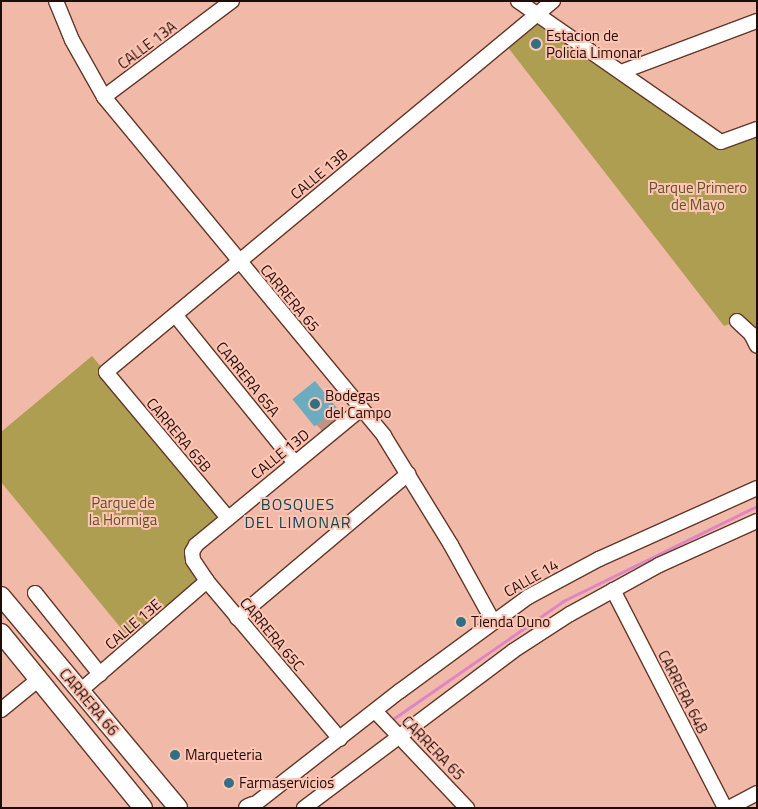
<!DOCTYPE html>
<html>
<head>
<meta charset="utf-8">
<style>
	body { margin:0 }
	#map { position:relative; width:758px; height:809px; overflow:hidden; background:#f1b9a7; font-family:"Titillium Web",sans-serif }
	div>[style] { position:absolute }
	.green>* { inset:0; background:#ae9e51 }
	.shadow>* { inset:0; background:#0003 }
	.stream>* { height:3px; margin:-1.5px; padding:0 1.5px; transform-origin:1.5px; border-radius:1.5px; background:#de85c5 }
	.building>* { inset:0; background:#6cacbf; transform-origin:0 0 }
	.roads { filter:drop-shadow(1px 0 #653728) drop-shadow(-1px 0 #653728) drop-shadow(0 1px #653728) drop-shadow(0 -1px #653728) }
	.minor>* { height:14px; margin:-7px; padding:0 7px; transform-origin:7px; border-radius:7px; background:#fff }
	.major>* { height:18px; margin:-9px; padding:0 9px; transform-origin:9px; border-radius:9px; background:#fff }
	.dots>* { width:14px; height:14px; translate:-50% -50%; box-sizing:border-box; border:2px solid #ffc5b4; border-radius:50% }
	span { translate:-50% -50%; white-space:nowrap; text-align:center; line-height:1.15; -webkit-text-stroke:4px #ffc5b4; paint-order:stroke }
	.poi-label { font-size:15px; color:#210d08 }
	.left { translate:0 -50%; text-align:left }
	.street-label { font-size:15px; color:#210d08 }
	.park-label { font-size:15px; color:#5e5526 }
	.neighbourhood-label { font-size:16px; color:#0e4754; letter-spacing:1px }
	.frame { position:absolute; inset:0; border:2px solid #210d08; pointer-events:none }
</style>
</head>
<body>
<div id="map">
	<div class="green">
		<i style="clip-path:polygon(536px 13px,721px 142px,757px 129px,757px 331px,737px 321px,724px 326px,503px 41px)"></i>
		<i style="clip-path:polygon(92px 356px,228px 518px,192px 552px,207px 581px,134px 644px,1px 482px,1px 432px)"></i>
	</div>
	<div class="shadow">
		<i style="clip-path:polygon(319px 388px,341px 414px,322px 431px,295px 400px)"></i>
	</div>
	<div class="stream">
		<i style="left:390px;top:721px;width:211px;rotate:-34.7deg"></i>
		<i style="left:563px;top:601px;width:216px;rotate:-26.1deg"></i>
	</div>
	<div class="building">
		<i style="left:315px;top:381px;width:35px;height:29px;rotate:51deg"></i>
	</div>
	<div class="roads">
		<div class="minor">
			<i style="left:56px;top:1px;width:42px;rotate:67.7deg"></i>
			<i style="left:72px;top:40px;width:65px;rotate:60.7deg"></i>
			<i style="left:104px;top:97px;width:440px;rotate:50.4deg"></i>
			<i style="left:384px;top:436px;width:128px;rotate:58.4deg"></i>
			<i style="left:451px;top:545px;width:87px;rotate:61.1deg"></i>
			<i style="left:518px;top:1px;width:247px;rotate:34.8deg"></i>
			<i style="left:721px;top:142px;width:38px;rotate:-20deg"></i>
			<i style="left:621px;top:72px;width:145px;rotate:-20.6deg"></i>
			<i style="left:104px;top:97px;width:160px;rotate:-36.9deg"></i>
			<i style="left:176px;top:316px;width:189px;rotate:51deg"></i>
			<i style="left:737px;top:321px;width:19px;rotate:43deg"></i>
			<i style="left:751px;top:334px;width:13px;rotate:63deg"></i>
			<i style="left:228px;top:518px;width:190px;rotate:-129.9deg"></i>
			<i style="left:106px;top:372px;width:581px;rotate:-39.69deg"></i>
			<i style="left:613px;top:590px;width:245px;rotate:62.8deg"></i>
			<i style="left:35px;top:593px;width:104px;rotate:51.3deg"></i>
			<i style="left:237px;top:618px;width:224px;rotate:-40.1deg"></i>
			<i style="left:80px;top:691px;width:168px;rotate:-40.9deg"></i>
			<i style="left:1px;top:710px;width:49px;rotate:-39.2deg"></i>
			<i style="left:375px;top:711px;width:134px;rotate:46.5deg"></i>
			<i style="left:340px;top:739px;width:207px;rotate:-130.1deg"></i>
			<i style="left:207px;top:581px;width:25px;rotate:-124deg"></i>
			<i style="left:193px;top:560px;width:8px;rotate:-97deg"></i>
			<i style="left:192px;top:552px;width:8px;rotate:-60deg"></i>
			<i style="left:196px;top:545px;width:214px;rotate:-39.5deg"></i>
			<i style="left:250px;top:808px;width:190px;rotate:-38deg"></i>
			<i style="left:400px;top:691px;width:159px;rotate:-36.3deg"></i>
			<i style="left:528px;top:597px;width:81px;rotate:-28.2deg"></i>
			<i style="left:599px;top:559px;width:173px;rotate:-24.2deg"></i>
			<i style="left:304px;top:808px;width:261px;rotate:-36.9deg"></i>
			<i style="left:513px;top:651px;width:68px;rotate:-33deg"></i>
			<i style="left:570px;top:614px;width:102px;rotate:-28.8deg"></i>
			<i style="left:659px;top:565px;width:107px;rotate:-24.2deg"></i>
			<i style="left:729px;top:808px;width:32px;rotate:-28deg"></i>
		</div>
		<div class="major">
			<i style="left:1px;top:596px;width:276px;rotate:50.1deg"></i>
			<i style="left:1px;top:633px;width:225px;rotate:50.9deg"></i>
			<i style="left:248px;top:808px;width:5px;rotate:-22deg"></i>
		</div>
	</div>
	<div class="dots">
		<i style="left:536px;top:44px;background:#2f7183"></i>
		<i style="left:315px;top:404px;background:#2f7183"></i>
		<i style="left:461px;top:622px;background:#2f7183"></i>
		<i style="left:175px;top:755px;background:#2f7183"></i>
		<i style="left:229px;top:783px;background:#2f7183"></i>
	</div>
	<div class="poi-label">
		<span class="left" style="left:546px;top:44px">Estacion de<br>Policia Limonar</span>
		<span class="left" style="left:325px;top:404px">Bodegas<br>del Campo</span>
		<span class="left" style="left:471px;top:622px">Tienda Duno</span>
		<span class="left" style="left:185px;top:755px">Marqueteria</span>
		<span class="left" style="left:239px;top:783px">Farmaservicios</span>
	</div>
	<div class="street-label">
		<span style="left:147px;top:45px;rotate:-37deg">CALLE 13A</span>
		<span style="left:319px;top:174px;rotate:-40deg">CALLE 13B</span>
		<span style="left:290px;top:298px;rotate:50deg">CARRERA 65</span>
		<span style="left:248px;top:379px;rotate:51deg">CARRERA 65A</span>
		<span style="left:179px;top:435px;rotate:50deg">CARRERA 65B</span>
		<span style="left:280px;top:454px;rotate:-39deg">CALLE 13D</span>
		<span style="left:531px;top:578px;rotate:-30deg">CALLE 14</span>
		<span style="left:133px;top:624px;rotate:-41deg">CALLE 13E</span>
		<span style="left:272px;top:634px;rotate:50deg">CARRERA 65C</span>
		<span style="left:683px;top:692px;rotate:63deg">CARRERA 64B</span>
		<span style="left:89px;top:702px;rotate:50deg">CARRERA 66</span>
		<span style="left:433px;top:748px;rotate:46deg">CARRERA 65</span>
	</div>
	<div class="park-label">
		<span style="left:698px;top:196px">Parque Primero<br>de Mayo</span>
		<span style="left:123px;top:511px">Parque de<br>la Hormiga</span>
	</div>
	<div class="neighbourhood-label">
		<span style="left:298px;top:513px">BOSQUES<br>DEL LIMONAR</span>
	</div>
	<div class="frame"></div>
</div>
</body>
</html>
